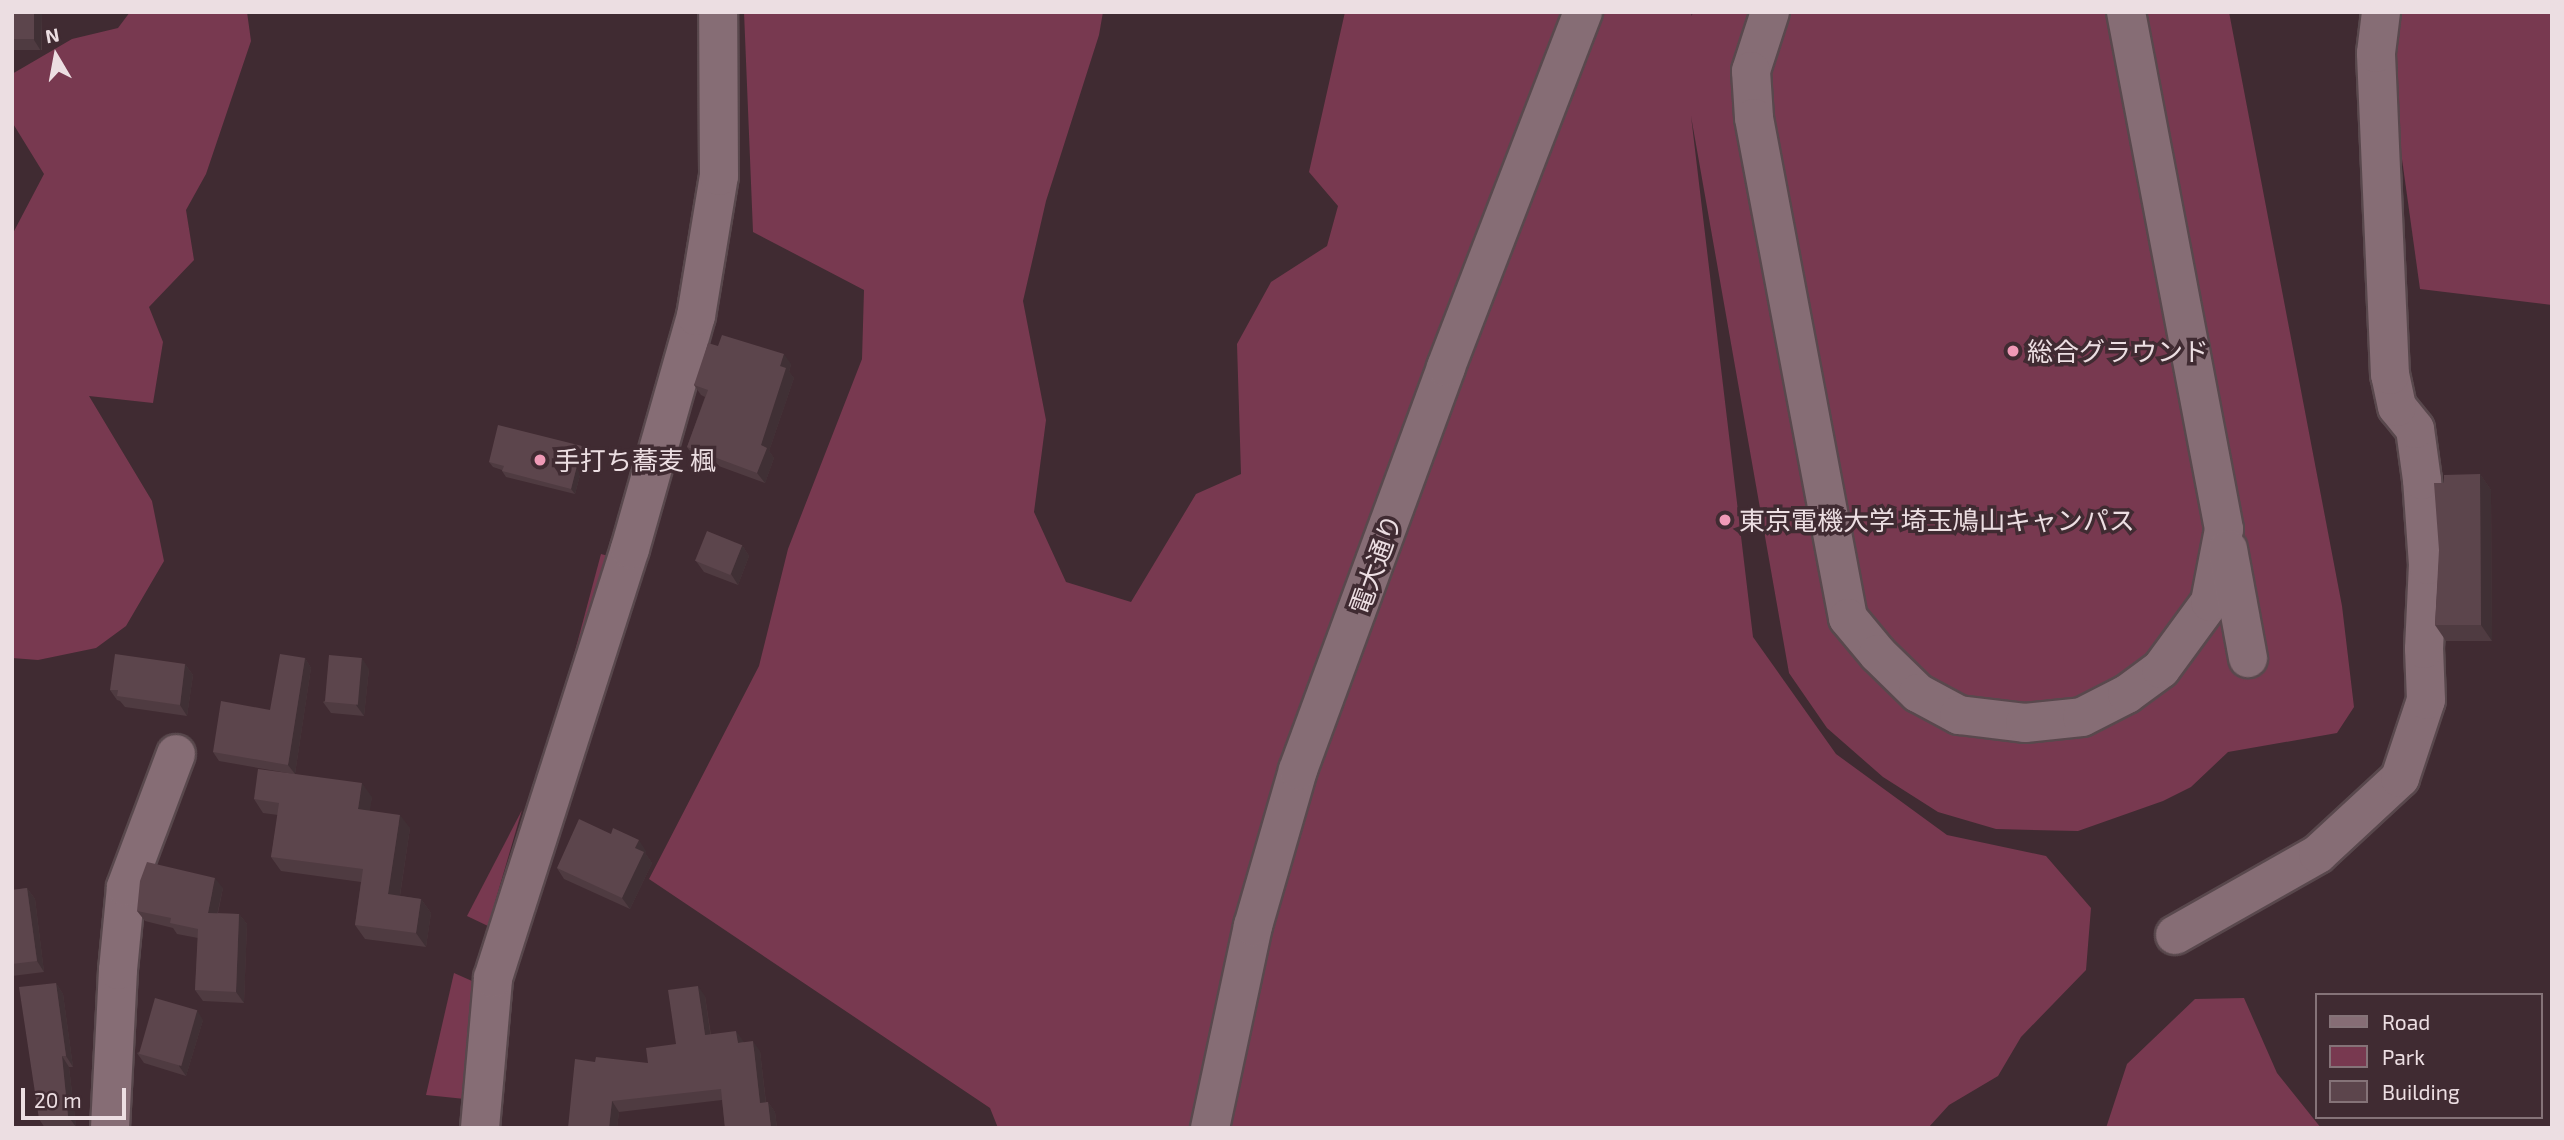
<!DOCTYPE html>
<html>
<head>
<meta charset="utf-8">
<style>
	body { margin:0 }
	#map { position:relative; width:2564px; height:1140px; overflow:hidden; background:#402b32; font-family:"Exo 2","Noto Sans JP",sans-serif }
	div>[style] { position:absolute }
	.green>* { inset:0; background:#783950; transform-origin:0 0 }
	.roads { filter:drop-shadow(2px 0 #59484d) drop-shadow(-2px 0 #59484d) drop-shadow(0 2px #59484d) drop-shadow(0 -2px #59484d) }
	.minor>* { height:38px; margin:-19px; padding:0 19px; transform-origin:19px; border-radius:19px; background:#866d75 }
	.wall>* { inset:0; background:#4f3b41; transform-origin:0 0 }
	.shaded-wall>* { inset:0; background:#403035 }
	.building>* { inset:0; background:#5c454c; transform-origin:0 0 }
	.dots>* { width:19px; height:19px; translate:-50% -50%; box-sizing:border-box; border:4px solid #402b32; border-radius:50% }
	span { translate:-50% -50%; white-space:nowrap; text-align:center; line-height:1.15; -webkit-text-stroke:7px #402b32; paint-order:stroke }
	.poi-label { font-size:26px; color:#ecdee2 }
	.left { translate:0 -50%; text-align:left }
	.street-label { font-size:26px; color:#ecdee2 }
	.frame { position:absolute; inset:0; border:14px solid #ecdee2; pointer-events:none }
	.legend { position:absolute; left:2315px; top:993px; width:228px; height:126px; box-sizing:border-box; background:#402b32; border:2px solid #857378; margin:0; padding:9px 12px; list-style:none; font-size:21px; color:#ecdee2 }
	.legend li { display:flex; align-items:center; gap:14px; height:35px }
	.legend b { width:35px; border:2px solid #857378 }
	.north { position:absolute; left:21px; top:21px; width:70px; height:70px; -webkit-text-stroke:5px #402b32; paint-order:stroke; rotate:350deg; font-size:19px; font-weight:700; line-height:28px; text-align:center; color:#ecdee2 }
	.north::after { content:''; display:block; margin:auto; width:24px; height:32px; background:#ecdee2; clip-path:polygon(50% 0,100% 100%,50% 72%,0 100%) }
	.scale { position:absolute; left:21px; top:1088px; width:105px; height:32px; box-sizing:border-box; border:4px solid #ecdee2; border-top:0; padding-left:9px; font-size:21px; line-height:24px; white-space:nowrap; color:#ecdee2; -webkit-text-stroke:5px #402b32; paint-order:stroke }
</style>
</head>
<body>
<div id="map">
	<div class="green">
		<i style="clip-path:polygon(130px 12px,247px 12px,251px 41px,206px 174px,186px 210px,194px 260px,149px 307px,163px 342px,153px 403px,89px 396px,152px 501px,164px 561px,126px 626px,96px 648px,38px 660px,12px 658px,12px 235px,44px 174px,12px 122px,12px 74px,72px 39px,118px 28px)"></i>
		<i style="clip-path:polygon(744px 12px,1103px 12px,1099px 35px,1046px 201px,1023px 301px,1046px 420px,1034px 512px,1066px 582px,1131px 602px,1196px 494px,1241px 474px,1237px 344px,1271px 282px,1327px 246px,1338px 206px,1309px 172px,1345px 12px,1692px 12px,1691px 16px,1694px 12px,2229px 12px,2342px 606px,2354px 707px,2337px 733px,2228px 752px,2191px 787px,2163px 801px,2078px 831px,1996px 829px,1938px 812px,1883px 777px,1827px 728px,1789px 673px,1691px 116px,1753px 637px,1836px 754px,1947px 835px,2046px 856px,2091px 908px,2086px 970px,2021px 1037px,1998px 1076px,1949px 1105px,1928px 1128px,998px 1128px,990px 1108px,649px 879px,759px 666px,788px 549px,862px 359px,864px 290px,753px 232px)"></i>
		<i style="clip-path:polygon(2395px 12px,2552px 12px,2552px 305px,2420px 289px,2397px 123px,2392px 31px)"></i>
		<i style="left:601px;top:554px;width:16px;height:171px;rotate:15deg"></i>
		<i style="clip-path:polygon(522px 810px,488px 926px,467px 916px)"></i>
		<i style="clip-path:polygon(454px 973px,481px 985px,465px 1099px,426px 1095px)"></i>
		<i style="clip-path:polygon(2244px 998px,2277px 1073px,2321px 1128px,2106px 1128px,2127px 1064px,2195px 999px)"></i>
	</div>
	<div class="roads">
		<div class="minor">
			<i style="left:1770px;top:12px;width:62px;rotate:107.9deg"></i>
			<i style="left:1751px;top:71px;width:47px;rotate:86.3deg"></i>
			<i style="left:1754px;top:118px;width:509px;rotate:79.35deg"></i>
			<i style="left:1848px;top:618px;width:47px;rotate:50.2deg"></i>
			<i style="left:1878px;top:654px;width:56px;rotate:44.3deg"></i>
			<i style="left:1918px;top:693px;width:47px;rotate:28.2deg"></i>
			<i style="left:1959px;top:715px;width:66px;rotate:6.9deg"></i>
			<i style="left:2025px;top:723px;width:57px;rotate:-6deg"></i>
			<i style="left:2082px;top:717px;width:51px;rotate:-27.1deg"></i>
			<i style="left:2127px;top:694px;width:42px;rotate:-36.3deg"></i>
			<i style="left:2161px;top:669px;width:83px;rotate:-53.8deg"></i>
			<i style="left:2210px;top:602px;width:74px;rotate:-79.1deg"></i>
			<i style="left:2224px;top:529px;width:526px;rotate:-100.73deg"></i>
			<i style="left:2228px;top:549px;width:111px;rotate:79.6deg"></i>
			<i style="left:2175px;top:935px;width:164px;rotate:-29.5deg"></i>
			<i style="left:2318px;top:854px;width:112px;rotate:-42.8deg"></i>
			<i style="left:2400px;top:778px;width:82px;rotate:-71.6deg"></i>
			<i style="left:2426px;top:700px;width:51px;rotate:-92.2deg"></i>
			<i style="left:2424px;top:649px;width:84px;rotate:-87.3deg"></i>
			<i style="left:2428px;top:565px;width:85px;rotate:-94deg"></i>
			<i style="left:2422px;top:480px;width:51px;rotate:-97.8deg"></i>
			<i style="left:2415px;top:429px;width:28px;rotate:-129deg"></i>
			<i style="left:2397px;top:407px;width:33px;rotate:-102deg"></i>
			<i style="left:2390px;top:375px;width:322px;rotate:-92.5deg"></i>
			<i style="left:2376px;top:53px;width:41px;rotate:-83deg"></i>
			<i style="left:110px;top:1128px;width:158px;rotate:-87.1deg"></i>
			<i style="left:118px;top:970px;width:83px;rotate:-84.5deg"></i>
			<i style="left:126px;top:887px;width:142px;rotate:-69.4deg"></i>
			<i style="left:480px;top:1128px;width:151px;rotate:-85deg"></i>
			<i style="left:493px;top:978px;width:450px;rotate:-72.3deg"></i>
			<i style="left:630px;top:549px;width:242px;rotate:-74.2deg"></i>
			<i style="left:696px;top:316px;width:142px;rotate:-80.7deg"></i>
			<i style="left:719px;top:176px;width:164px;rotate:-90.3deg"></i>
			<i style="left:1210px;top:1128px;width:207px;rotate:-78deg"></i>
			<i style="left:1253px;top:926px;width:162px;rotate:-73.9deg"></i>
			<i style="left:1298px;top:770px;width:429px;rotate:-69.8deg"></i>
			<i style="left:1446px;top:367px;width:381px;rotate:-68.9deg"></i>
		</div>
	</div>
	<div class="wall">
		<i style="left:12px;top:12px;width:30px;height:38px"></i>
		<i style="clip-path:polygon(718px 346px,791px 364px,789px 372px,794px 378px,769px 451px,774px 458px,765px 483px,694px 457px,687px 447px,705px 397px,701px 395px,694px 385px)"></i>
		<i style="clip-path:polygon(582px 446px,586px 452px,575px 494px,506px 477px,502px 471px,502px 470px,493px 467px,489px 462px)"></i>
		<i style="clip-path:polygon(2480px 474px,2491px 490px,2492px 641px,2446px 641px,2435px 625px,2444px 483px)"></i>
		<i style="clip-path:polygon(742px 545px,749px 556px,738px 585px,704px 572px,696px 561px)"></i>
		<i style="clip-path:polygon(305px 658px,311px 668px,295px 774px,372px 797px,369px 811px,410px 828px,400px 896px,421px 899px,431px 913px,426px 947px,365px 939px,355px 925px,361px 882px,281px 871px,271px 857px,278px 815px,263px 813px,254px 799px,293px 774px,219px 761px,213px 752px,270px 710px)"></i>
		<i style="clip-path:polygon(185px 664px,193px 675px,187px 716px,125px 707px,120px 701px,117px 700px,110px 690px)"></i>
		<i style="clip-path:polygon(369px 669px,364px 716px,331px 713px,323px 702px)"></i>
		<i style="clip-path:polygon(646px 851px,645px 853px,652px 863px,630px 909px,564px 879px,557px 868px)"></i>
		<i style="clip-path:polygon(27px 888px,35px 899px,44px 972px,12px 976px,12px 890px)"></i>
		<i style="clip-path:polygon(223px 888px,218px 913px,239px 914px,247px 924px,244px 1003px,203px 1001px,195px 990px,198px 938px,177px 934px,173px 928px,145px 921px,137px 911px)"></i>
		<i style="clip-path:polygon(56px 983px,63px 994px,73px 1067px,69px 1067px,76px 1127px,68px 1128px,45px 1128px,39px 1119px)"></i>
		<i style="clip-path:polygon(705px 996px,711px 1035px,744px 1042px,760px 1051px,766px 1102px,768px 1102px,775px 1112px,777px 1128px,725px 1128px,722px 1100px,619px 1112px,617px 1128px,568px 1128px,648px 1063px,676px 1044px)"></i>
		<i style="clip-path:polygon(203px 1020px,186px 1076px,144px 1063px,137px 1053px)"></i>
	</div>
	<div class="shaded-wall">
		<i style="clip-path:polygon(34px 12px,42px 12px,41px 51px,34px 40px)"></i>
		<i style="clip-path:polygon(784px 354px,791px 364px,789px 372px,794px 378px,769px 451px,774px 458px,765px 483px,757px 473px,761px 445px,780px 366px)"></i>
		<i style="clip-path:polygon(582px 446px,586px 452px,575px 494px,571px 489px)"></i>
		<i style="clip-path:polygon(2480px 474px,2491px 490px,2492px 641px,2481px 625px)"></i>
		<i style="clip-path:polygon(742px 545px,749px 556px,738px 585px,731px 574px)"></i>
		<i style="clip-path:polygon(305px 658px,311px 668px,295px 774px,288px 765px)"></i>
		<i style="clip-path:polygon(362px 658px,369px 669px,364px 716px,356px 705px)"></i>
		<i style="clip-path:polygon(185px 664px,193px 675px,187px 716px,180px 705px)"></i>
		<i style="clip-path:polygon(362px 783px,372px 797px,368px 823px,358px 809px)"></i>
		<i style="clip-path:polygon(400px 815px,410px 828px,398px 908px,388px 894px)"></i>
		<i style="clip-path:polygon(639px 840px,646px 851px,645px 853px,652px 863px,630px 909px,622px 898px,635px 848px)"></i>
		<i style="clip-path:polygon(215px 878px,223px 888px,215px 924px,208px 913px)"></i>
		<i style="clip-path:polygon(27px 888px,35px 899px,44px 972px,37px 961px)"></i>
		<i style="clip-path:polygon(421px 899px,431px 913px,426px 947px,416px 933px)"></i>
		<i style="clip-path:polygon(239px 914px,247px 924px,244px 1003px,236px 992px)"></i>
		<i style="clip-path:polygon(56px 983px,63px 994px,73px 1067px,66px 1056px)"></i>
		<i style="clip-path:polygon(698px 986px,705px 996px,712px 1046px,705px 1035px)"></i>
		<i style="clip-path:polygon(197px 1010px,203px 1020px,186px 1076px,179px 1066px)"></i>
		<i style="clip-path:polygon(736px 1031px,744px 1042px,738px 1043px)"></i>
		<i style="clip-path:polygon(753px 1041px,760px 1051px,767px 1113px,760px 1103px)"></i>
		<i style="clip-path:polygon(62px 1056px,69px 1067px,76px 1127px,68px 1116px)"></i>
		<i style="clip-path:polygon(612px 1101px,619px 1112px,617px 1128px,609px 1128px)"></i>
		<i style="clip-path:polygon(768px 1102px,775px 1112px,777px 1128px,771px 1128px)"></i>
	</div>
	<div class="building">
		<i style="left:12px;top:12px;width:22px;height:27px"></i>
		<i style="clip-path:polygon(722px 335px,784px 354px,780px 366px,786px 368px,761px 445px,767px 448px,757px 473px,687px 447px,708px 390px,694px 385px,708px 343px,718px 346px)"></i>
		<i style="clip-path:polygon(498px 425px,582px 446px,571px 489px,502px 471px,504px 466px,489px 462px)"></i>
		<i style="clip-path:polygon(2480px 474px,2481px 625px,2435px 625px,2439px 550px,2434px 483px,2444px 483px,2444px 475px)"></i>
		<i style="left:707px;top:531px;width:38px;height:32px;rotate:22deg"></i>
		<i style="clip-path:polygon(115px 654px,185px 664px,180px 705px,117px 696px,118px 690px,110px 690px)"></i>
		<i style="clip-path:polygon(280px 654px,305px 658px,288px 765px,213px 752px,221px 701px,270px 710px)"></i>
		<i style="left:329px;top:655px;width:33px;height:47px;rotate:5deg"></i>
		<i style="clip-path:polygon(258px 769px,362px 783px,358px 809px,400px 815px,388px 894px,421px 899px,416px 933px,355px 925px,363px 869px,271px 857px,279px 803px,254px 799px)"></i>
		<i style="clip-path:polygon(579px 819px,611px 834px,613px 828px,639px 840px,635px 848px,644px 852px,622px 898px,557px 868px)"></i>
		<i style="clip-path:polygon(147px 862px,215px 878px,208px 913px,239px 914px,236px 992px,195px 990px,198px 929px,170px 923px,171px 918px,137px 911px,140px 881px)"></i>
		<i style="clip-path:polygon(27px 888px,37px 961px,12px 964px,12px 890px)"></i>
		<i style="clip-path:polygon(56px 983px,66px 1056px,62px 1056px,68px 1116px,39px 1119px,19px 987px)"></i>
		<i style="clip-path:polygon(698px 986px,705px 1035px,736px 1031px,738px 1043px,753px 1041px,760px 1103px,768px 1102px,771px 1128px,725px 1128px,721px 1089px,612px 1101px,609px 1128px,568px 1128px,575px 1059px,595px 1062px,596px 1057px,648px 1063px,646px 1048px,676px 1044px,668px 990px)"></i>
		<i style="left:155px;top:998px;width:44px;height:58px;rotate:16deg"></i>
	</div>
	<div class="dots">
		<i style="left:2013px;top:351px;background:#f09ab7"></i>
		<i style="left:540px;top:460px;background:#f09ab7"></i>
		<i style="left:1725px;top:520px;background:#f09ab7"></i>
	</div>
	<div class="poi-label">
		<span class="left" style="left:2027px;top:351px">総合グラウンド</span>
		<span class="left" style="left:554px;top:460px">手打ち蕎麦 楓</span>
		<span class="left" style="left:1739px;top:520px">東京電機大学 埼玉鳩山キャンパス</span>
	</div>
	<div class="street-label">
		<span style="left:1375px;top:564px;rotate:-70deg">電大通り</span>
	</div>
	<div class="frame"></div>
	<ul class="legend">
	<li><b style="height:9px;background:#866d75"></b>Road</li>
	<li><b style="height:19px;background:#783950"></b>Park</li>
	<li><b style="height:19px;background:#5c454c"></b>Building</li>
	</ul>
	<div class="north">N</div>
	<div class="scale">20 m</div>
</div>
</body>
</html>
